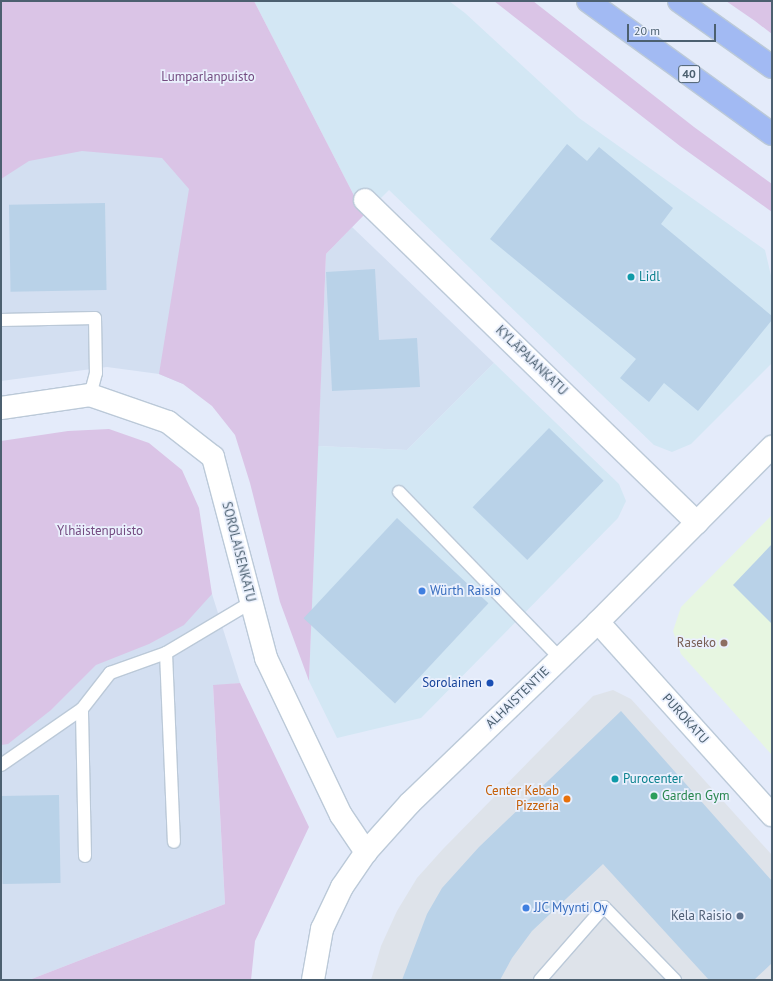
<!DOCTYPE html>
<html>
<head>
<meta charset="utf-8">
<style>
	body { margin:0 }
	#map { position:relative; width:773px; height:981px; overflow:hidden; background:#e4ebfa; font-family:"PT Sans",sans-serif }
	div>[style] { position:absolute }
	.residential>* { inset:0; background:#d3dff1 }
	.commercial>* { inset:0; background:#d3e7f4 }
	.industrial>* { inset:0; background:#dee3ea }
	.education>* { inset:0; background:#e7f6e1 }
	.green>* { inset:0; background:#dac4e6 }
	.building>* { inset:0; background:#b9d2e8; transform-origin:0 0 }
	.roads { filter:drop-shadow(1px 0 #bbc9d8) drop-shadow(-1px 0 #bbc9d8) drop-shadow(0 1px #bbc9d8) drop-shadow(0 -1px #bbc9d8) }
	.lane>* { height:12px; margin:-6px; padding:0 6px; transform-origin:6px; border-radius:6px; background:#fff }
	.street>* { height:22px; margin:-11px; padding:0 11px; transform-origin:11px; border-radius:11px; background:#fff }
	.secondary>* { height:22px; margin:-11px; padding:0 11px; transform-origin:11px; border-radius:11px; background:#fff }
	.primary>* { height:22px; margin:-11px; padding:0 11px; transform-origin:11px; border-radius:11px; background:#a2baf3 }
	.dots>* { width:11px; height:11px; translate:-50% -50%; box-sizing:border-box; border:2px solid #eaf0fd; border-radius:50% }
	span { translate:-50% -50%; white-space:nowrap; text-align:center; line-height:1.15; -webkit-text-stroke:3.5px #eaf0fd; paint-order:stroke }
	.shield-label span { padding:1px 3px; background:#eaf0fd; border:1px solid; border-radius:3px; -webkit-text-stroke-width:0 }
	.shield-label { font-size:12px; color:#4c6070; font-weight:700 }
	.park-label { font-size:13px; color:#744b80 }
	.culture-label { font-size:13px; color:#0d838f }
	.left { translate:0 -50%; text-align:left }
	.street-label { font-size:13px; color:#4c6070 }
	.shop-label { font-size:13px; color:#366cbe }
	.education-label { font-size:13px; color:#785e54 }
	.right { translate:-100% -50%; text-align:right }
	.transit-label { font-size:13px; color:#164399 }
	.food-label { font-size:13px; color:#c56008 }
	.leisure-label { font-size:13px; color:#27864d }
	.service-label { font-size:13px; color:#4e5e75 }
	.frame { position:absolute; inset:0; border:2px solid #4c6070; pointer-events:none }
	.scale { position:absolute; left:627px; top:24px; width:89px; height:18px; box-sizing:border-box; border:2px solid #4c6070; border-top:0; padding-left:5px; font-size:12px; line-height:14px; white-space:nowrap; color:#4c6070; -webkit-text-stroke:3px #eaf0fd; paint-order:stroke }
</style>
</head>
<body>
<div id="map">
	<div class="residential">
		<i style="clip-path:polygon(1px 66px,250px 180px,183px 384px,159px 374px,107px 367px,1px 381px)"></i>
		<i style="clip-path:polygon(352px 227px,494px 363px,407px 450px,318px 446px,326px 254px)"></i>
		<i style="clip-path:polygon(212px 594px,240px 683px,213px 686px,225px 904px,29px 980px,1px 980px,1px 675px)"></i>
	</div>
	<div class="commercial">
		<i style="clip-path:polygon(254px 1px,449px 1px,465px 13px,579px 118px,765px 250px,772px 280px,772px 363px,691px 444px,672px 452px,654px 445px,389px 190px,364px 215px)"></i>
		<i style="clip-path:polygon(494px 363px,619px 484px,626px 501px,618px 518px,421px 718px,337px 738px,309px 681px,318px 446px,407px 450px)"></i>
	</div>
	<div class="industrial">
		<i style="clip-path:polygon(613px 690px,631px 699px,772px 855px,772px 980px,371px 980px,381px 946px,397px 911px,417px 878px,443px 849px,593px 696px)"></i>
	</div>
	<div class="education">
		<i style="clip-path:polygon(772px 515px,772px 755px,681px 654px,673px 631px,681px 607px)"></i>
	</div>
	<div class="green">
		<i style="clip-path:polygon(1px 1px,254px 1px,364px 215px,326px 254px,309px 681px,280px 602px,250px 483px,235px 435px,212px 406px,183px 384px,159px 374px,189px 189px,162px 158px,82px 151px,29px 161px,1px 179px)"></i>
		<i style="clip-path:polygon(494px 1px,533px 1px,694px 127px,772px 184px,772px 212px,680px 146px)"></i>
		<i style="clip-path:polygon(726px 1px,772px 2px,772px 34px,755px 21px)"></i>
		<i style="clip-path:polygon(109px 429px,149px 443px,182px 470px,199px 508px,212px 594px,184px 625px,149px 644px,96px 665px,51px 710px,8px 744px,1px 745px,1px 441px,68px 431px)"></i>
		<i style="clip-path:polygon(240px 683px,309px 827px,255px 941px,251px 980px,29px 980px,225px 904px,213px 685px)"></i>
	</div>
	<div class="building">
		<i style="clip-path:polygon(567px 144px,587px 161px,599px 147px,673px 208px,661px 224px,772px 316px,772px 320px,698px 411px,664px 383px,649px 402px,620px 378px,636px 359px,490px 239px)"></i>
		<i style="left:105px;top:203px;width:87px;height:96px;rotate:89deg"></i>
		<i style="clip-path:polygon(375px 269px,379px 340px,417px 338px,420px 387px,332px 391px,326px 272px)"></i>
		<i style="left:549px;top:428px;width:76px;height:110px;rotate:44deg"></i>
		<i style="left:397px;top:518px;width:125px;height:137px;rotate:43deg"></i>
		<i style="clip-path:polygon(772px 544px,772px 624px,733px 585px)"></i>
		<i style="clip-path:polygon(621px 711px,772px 881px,772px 963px,754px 980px,709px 980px,603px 864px,532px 931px,512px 958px,500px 980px,402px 980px,427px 914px,442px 888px,479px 847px)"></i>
		<i style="left:59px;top:795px;width:88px;height:58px;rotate:89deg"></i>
	</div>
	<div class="roads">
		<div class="lane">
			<i style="left:1px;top:320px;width:94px;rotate:-1.2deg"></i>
			<i style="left:95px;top:318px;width:55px;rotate:89deg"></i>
			<i style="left:96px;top:373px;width:23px;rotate:105deg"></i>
			<i style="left:399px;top:492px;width:231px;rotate:45.9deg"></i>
			<i style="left:166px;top:653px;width:189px;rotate:87.6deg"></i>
			<i style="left:1px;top:765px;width:98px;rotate:-34.7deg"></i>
			<i style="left:85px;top:856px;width:147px;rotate:-91.2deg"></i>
			<i style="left:82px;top:709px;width:46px;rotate:-52.1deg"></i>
			<i style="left:110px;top:673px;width:59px;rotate:-19.7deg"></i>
			<i style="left:166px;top:653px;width:98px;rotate:-30.8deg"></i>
			<i style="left:540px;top:980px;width:97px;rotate:-48.8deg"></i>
			<i style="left:604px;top:907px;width:102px;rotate:45.8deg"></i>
		</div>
		<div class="street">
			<i style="left:365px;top:200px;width:463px;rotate:44.2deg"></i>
			<i style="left:1px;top:408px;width:90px;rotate:-8.3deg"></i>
			<i style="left:90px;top:395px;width:83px;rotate:19.1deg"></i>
			<i style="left:168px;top:422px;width:57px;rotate:37.9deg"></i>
			<i style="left:213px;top:457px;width:208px;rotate:75.2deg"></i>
			<i style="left:266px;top:658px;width:174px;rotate:64.5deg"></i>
			<i style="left:341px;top:815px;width:45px;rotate:56deg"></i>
			<i style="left:598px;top:622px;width:260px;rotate:48deg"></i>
		</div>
		<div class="secondary">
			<i style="left:313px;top:980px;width:52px;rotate:-80deg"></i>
			<i style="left:322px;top:929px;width:47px;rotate:-64.5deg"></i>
			<i style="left:342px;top:887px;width:42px;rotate:-55.6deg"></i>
			<i style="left:366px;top:852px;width:66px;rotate:-48.1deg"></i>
			<i style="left:410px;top:803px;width:261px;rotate:-43.9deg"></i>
			<i style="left:598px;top:622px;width:247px;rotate:-45.2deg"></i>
		</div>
		<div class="primary">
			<i style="left:588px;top:1px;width:227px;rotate:35.9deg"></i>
			<i style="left:679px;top:1px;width:114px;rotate:35.4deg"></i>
		</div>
	</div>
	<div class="dots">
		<i style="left:631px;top:277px;background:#0f9aa8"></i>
		<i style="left:422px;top:591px;background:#3f7fe0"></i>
		<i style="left:724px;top:643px;background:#8d6e63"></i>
		<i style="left:490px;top:683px;background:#1a4fb4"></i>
		<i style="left:615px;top:779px;background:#0f9aa8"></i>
		<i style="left:654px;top:796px;background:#2e9e5b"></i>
		<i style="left:567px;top:799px;background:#e8710a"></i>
		<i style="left:526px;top:908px;background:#3f7fe0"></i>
		<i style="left:740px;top:916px;background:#5c6f8a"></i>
	</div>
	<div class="shield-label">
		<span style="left:689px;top:74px">40</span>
	</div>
	<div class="park-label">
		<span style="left:208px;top:77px">Lumparlanpuisto</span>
		<span style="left:100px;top:531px">Ylhäistenpuisto</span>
	</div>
	<div class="culture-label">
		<span class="left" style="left:639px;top:277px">Lidl</span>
		<span class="left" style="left:623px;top:779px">Purocenter</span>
	</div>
	<div class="street-label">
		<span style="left:531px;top:361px;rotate:44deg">KYLÄPAJANKATU</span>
		<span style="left:238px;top:552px;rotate:76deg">SOROLAISENKATU</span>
		<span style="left:518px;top:698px;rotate:-44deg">ALHAISTENTIE</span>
		<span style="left:685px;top:719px;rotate:48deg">PUROKATU</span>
	</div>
	<div class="shop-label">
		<span class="left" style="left:430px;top:591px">Würth Raisio</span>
		<span class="left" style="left:534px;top:908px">JJC Myynti Oy</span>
	</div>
	<div class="education-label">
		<span class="right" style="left:716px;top:643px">Raseko</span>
	</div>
	<div class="transit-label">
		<span class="right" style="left:482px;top:683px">Sorolainen</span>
	</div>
	<div class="food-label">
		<span class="right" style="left:559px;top:799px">Center Kebab<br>Pizzeria</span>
	</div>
	<div class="leisure-label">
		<span class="left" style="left:662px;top:796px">Garden Gym</span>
	</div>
	<div class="service-label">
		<span class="right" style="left:732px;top:916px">Kela Raisio</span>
	</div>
	<div class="frame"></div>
	<div class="scale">20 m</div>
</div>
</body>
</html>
